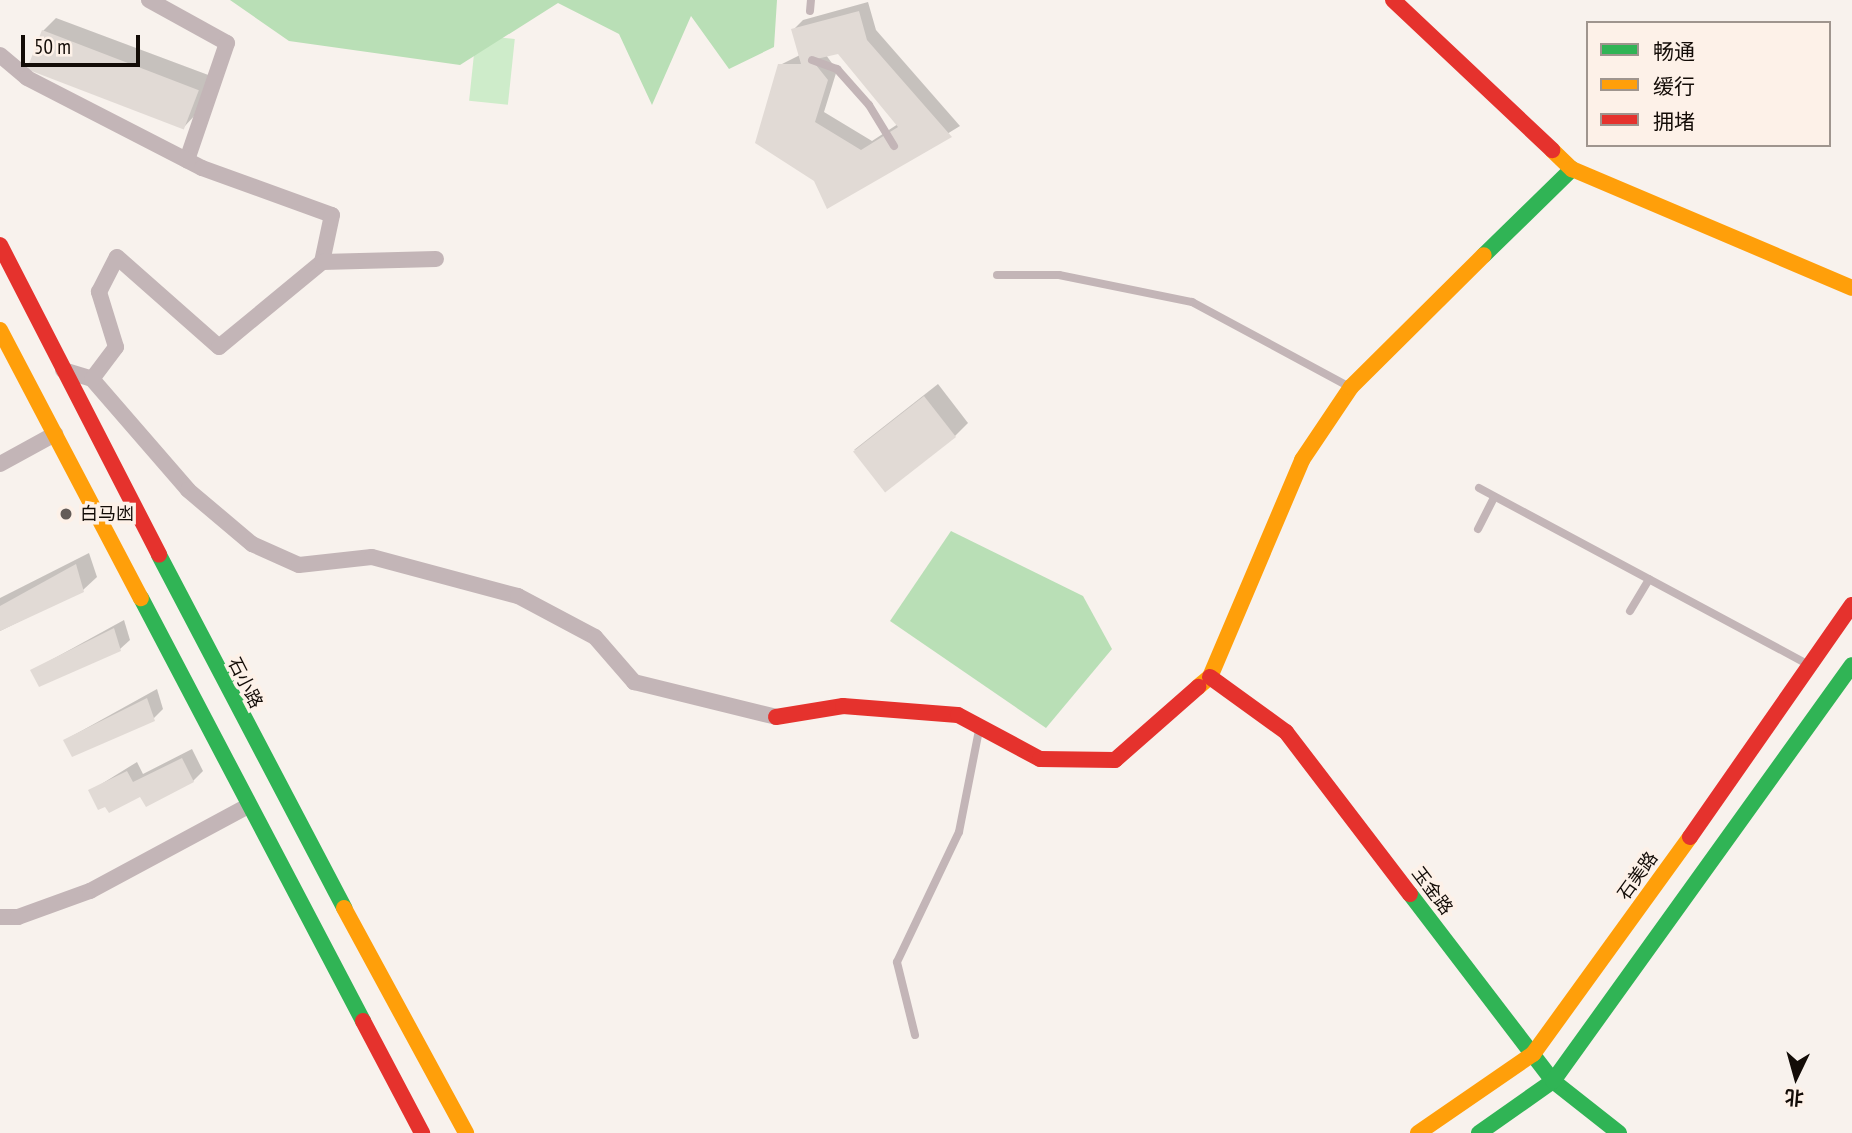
<!DOCTYPE html>
<html>
<head>
<meta charset="utf-8">
<style>
	body { margin:0 }
	#map { position:relative; width:1852px; height:1133px; overflow:hidden; background:#f8f2ed; font-family:"PT Sans Narrow","Noto Sans SC",sans-serif }
	div>[style] { position:absolute }
	.green>* { inset:0; background:#ceecca; transform-origin:0 0 }
	.forest>* { inset:0; background:#b9dfb6 }
	.shadow>* { inset:0; background:#0003 }
	.building>* { inset:0; background:#e1dad5; transform-origin:0 0 }
	.lane>* { height:8px; margin:-4px; padding:0 4px; transform-origin:4px; border-radius:4px; background:#c3b5b7 }
	.street>* { height:16px; margin:-8px; padding:0 8px; transform-origin:8px; border-radius:8px; background:#c3b5b7 }
	.fast>* { height:16px; margin:-8px; padding:0 8px; transform-origin:8px; border-radius:8px; background:#30b455 }
	.slow>* { height:16px; margin:-8px; padding:0 8px; transform-origin:8px; border-radius:8px; background:#ff9f0a }
	.jam>* { height:16px; margin:-8px; padding:0 8px; transform-origin:8px; border-radius:8px; background:#e5322d }
	.dots>* { width:19px; height:19px; translate:-50% -50%; box-sizing:border-box; border:4px solid #fdf1e8; border-radius:50% }
	span { translate:-50% -50%; white-space:nowrap; text-align:center; line-height:1.15; -webkit-text-stroke:7px #fdf1e8; paint-order:stroke }
	.poi-label { font-size:18px; color:#130c07 }
	.left { translate:0 -50%; text-align:left }
	.street-label { font-size:18px; color:#130c07 }
	.legend { position:absolute; left:1586px; top:21px; width:245px; height:126px; box-sizing:border-box; background:#fdf1e8; border:2px solid #9f958e; margin:0; padding:9px 12px; list-style:none; font-size:21px; color:#130c07 }
	.legend li { display:flex; align-items:center; gap:14px; height:35px }
	.legend b { width:35px; border:2px solid #9f958e }
	.north { position:absolute; left:1761px; top:1042px; width:70px; height:70px; -webkit-text-stroke:5px #fdf1e8; paint-order:stroke; rotate:185deg; font-size:19px; font-weight:700; line-height:28px; text-align:center; color:#130c07 }
	.north::after { content:''; display:block; margin:auto; width:24px; height:32px; background:#130c07; clip-path:polygon(50% 0,100% 100%,50% 72%,0 100%) }
	.scale { position:absolute; left:21px; top:35px; width:119px; height:32px; box-sizing:border-box; border:4px solid #130c07; border-top:0; padding-left:9px; font-size:21px; line-height:24px; white-space:nowrap; color:#130c07; -webkit-text-stroke:5px #fdf1e8; paint-order:stroke }
</style>
</head>
<body>
<div id="map">
	<div class="green">
		<i style="left:476px;top:35px;width:39px;height:66px;rotate:6deg"></i>
	</div>
	<div class="forest">
		<i style="clip-path:polygon(230px 0,777px 0,774px 47px,729px 69px,691px 16px,652px 105px,619px 34px,558px 3px,460px 65px,289px 41px)"></i>
		<i style="clip-path:polygon(951px 531px,1083px 596px,1112px 649px,1046px 728px,890px 621px)"></i>
	</div>
	<div class="shadow">
		<i style="clip-path:polygon(evenodd,868px 2px,876px 30px,960px 126px,828px 207px,780px 65px,800px 55px,793px 30px,803px 20px,868px 2px,839px 53px,898px 124px,872px 141px,824px 112px,837px 70px,826px 55px,839px 53px)"></i>
		<i style="clip-path:polygon(56px 18px,211px 76px,197px 113px,184px 127px,43px 31px)"></i>
		<i style="clip-path:polygon(938px 384px,968px 423px,955px 436px,854px 450px)"></i>
		<i style="clip-path:polygon(89px 553px,97px 577px,83px 590px,0 631px,0 598px)"></i>
		<i style="clip-path:polygon(124px 620px,130px 640px,120px 649px,33px 670px)"></i>
		<i style="clip-path:polygon(157px 689px,163px 709px,153px 719px,65px 740px)"></i>
		<i style="clip-path:polygon(192px 749px,203px 771px,193px 781px,141px 795px,90px 791px,137px 762px,143px 774px)"></i>
	</div>
	<div class="building">
		<i style="clip-path:polygon(evenodd,859px 11px,867px 40px,952px 137px,827px 209px,814px 181px,755px 143px,778px 64px,801px 64px,791px 29px,859px 11px,838px 54px,898px 127px,861px 150px,815px 122px,828px 80px,812px 60px,838px 54px)"></i>
		<i style="left:42px;top:30px;width:168px;height:42px;rotate:21deg"></i>
		<i style="left:924px;top:396px;width:52px;height:90px;rotate:52deg"></i>
		<i style="clip-path:polygon(76px 564px,84px 592px,0 631px,0 606px)"></i>
		<i style="clip-path:polygon(114px 628px,121px 651px,39px 687px,30px 670px)"></i>
		<i style="clip-path:polygon(147px 698px,155px 721px,72px 757px,63px 740px)"></i>
		<i style="clip-path:polygon(182px 758px,194px 782px,146px 807px,140px 797px,109px 813px,105px 807px,98px 810px,88px 790px,127px 771px,133px 782px)"></i>
	</div>
	<div class="lane">
		<i style="left:810px;top:11px;width:11px;rotate:-85deg"></i>
		<i style="left:812px;top:60px;width:27px;rotate:20deg"></i>
		<i style="left:837px;top:69px;width:48px;rotate:48.4deg"></i>
		<i style="left:869px;top:105px;width:48px;rotate:58.6deg"></i>
		<i style="left:997px;top:275px;width:62px"></i>
		<i style="left:1059px;top:275px;width:136px;rotate:11.5deg"></i>
		<i style="left:1192px;top:302px;width:177px;rotate:28.3deg"></i>
		<i style="left:1479px;top:488px;width:377px;rotate:28.2deg"></i>
		<i style="left:1478px;top:529px;width:36px;rotate:-63deg"></i>
		<i style="left:1630px;top:611px;width:37px;rotate:-59deg"></i>
		<i style="left:915px;top:1035px;width:75px;rotate:-103.9deg"></i>
		<i style="left:897px;top:962px;width:144px;rotate:-64.5deg"></i>
		<i style="left:959px;top:832px;width:104px;rotate:-78.9deg"></i>
	</div>
	<div class="street">
		<i style="left:149px;top:0;width:89px;rotate:28.9deg"></i>
		<i style="left:227px;top:43px;width:124px;rotate:108.9deg"></i>
		<i style="left:0;top:55px;width:35px;rotate:40deg"></i>
		<i style="left:27px;top:78px;width:197px;rotate:27.2deg"></i>
		<i style="left:202px;top:168px;width:138px;rotate:19.9deg"></i>
		<i style="left:332px;top:215px;width:48px;rotate:102deg"></i>
		<i style="left:63px;top:370px;width:30px;rotate:17deg"></i>
		<i style="left:92px;top:379px;width:147px;rotate:49.1deg"></i>
		<i style="left:188px;top:490px;width:84px;rotate:40.2deg"></i>
		<i style="left:252px;top:544px;width:51px;rotate:24.1deg"></i>
		<i style="left:299px;top:565px;width:73px;rotate:-6.3deg"></i>
		<i style="left:372px;top:557px;width:151px;rotate:15deg"></i>
		<i style="left:518px;top:596px;width:87px;rotate:28deg"></i>
		<i style="left:595px;top:637px;width:60px;rotate:49.1deg"></i>
		<i style="left:634px;top:682px;width:146px;rotate:13.8deg"></i>
		<i style="left:92px;top:379px;width:40px;rotate:-53deg"></i>
		<i style="left:116px;top:347px;width:58px;rotate:-107.2deg"></i>
		<i style="left:99px;top:292px;width:39px;rotate:-63deg"></i>
		<i style="left:117px;top:257px;width:136px;rotate:41.4deg"></i>
		<i style="left:219px;top:347px;width:134px;rotate:-39.5deg"></i>
		<i style="left:322px;top:262px;width:114px;rotate:-1.5deg"></i>
		<i style="left:0;top:464px;width:63px;rotate:-28.6deg"></i>
		<i style="left:0;top:917px;width:18px"></i>
		<i style="left:18px;top:917px;width:77px;rotate:-19.9deg"></i>
		<i style="left:90px;top:891px;width:177px;rotate:-28.3deg"></i>
	</div>
	<div class="fast">
		<i style="left:1484px;top:255px;width:123px;rotate:-44.3deg"></i>
		<i style="left:159px;top:555px;width:399px;rotate:62.3deg"></i>
		<i style="left:141px;top:598px;width:478px;rotate:62.3deg"></i>
		<i style="left:1410px;top:894px;width:235px;rotate:52.6deg"></i>
		<i style="left:1553px;top:1081px;width:84px;rotate:38.2deg"></i>
		<i style="left:1479px;top:1133px;width:90px;rotate:-35.1deg"></i>
		<i style="left:1553px;top:1081px;width:512px;rotate:-54.29deg"></i>
	</div>
	<div class="slow">
		<i style="left:1552px;top:150px;width:28px;rotate:44deg"></i>
		<i style="left:1572px;top:169px;width:304px;rotate:23deg"></i>
		<i style="left:0;top:330px;width:303px;rotate:62.3deg"></i>
		<i style="left:1198px;top:687px;width:16px;rotate:-40deg"></i>
		<i style="left:1210px;top:677px;width:236px;rotate:-67deg"></i>
		<i style="left:1302px;top:460px;width:88px;rotate:-56.1deg"></i>
		<i style="left:1351px;top:387px;width:187px;rotate:-44.8deg"></i>
		<i style="left:344px;top:908px;width:256px;rotate:61.5deg"></i>
		<i style="left:1418px;top:1133px;width:140px;rotate:-34.5deg"></i>
		<i style="left:1533px;top:1054px;width:268px;rotate:-54.1deg"></i>
	</div>
	<div class="jam">
		<i style="left:1393px;top:0;width:219px;rotate:43.3deg"></i>
		<i style="left:0;top:245px;width:348px;rotate:62.8deg"></i>
		<i style="left:1210px;top:677px;width:94px;rotate:35.9deg"></i>
		<i style="left:1286px;top:732px;width:204px;rotate:52.6deg"></i>
		<i style="left:776px;top:717px;width:68px;rotate:-9.3deg"></i>
		<i style="left:843px;top:706px;width:115px;rotate:4.5deg"></i>
		<i style="left:958px;top:715px;width:93px;rotate:28.2deg"></i>
		<i style="left:1040px;top:759px;width:75px;rotate:0.8deg"></i>
		<i style="left:1115px;top:760px;width:111px;rotate:-41.3deg"></i>
		<i style="left:1690px;top:837px;width:283px;rotate:-55.1deg"></i>
		<i style="left:363px;top:1021px;width:127px;rotate:62.2deg"></i>
	</div>
	<div class="dots">
		<i style="left:66px;top:514px;background:#635c58"></i>
	</div>
	<div class="poi-label">
		<span class="left" style="left:80px;top:514px">白马凼</span>
	</div>
	<div class="street-label">
		<span style="left:245px;top:683px;rotate:63deg">石小路</span>
		<span style="left:1638px;top:876px;rotate:-54deg">石美路</span>
		<span style="left:1432px;top:891px;rotate:53deg">玉金路</span>
	</div>
	<ul class="legend">
	<li><b style="height:9px;background:#30b455"></b>畅通</li>
	<li><b style="height:9px;background:#ff9f0a"></b>缓行</li>
	<li><b style="height:9px;background:#e5322d"></b>拥堵</li>
	</ul>
	<div class="north">北</div>
	<div class="scale">50 m</div>
</div>
</body>
</html>
